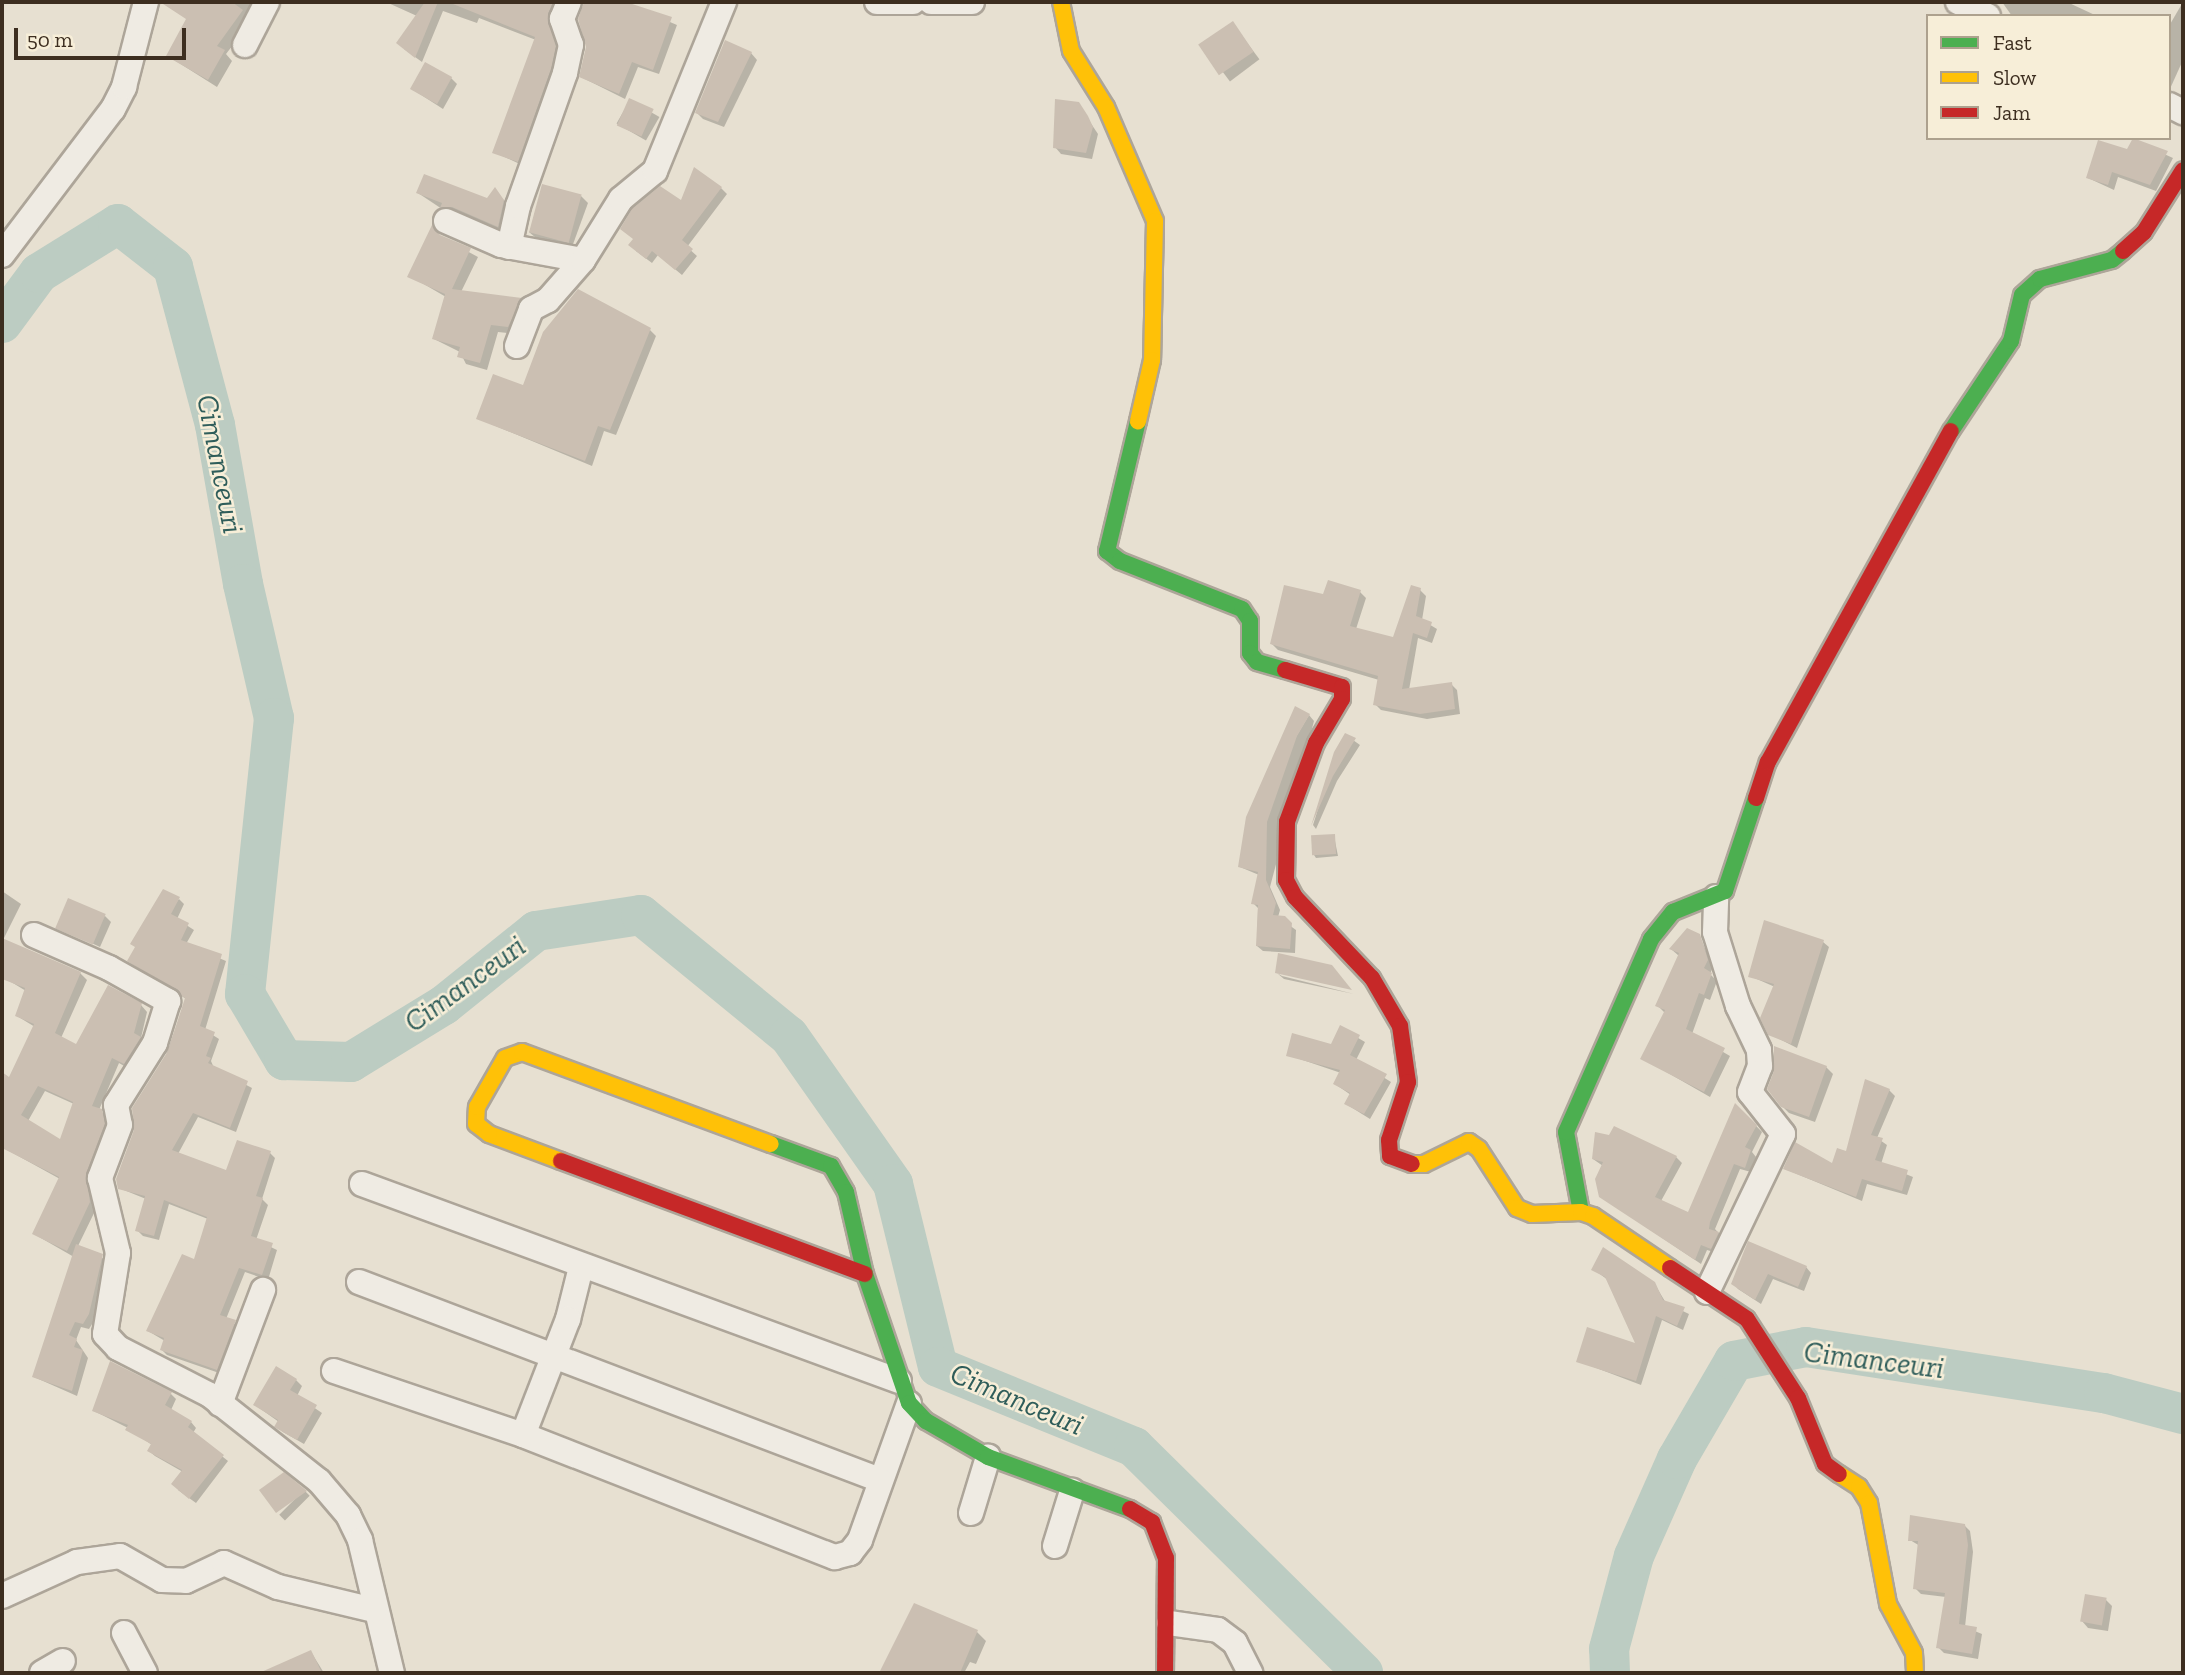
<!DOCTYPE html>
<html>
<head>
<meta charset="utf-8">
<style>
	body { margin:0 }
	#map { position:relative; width:2185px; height:1675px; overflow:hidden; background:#e7e0d1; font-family:"Zilla Slab",serif }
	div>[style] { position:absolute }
	.shadow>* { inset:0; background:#0003; transform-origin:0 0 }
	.river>* { height:40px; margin:-20px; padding:0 20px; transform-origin:20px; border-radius:20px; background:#bcccc2 }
	.building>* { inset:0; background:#cbbfb2; transform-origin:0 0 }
	.roads { filter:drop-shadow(2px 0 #ada599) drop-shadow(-2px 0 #ada599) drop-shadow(0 2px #ada599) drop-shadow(0 -2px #ada599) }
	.street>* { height:24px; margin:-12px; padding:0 12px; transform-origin:12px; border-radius:12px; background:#efebe3 }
	.fast>* { height:16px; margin:-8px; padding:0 8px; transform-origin:8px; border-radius:8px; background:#4caf50 }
	.slow>* { height:16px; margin:-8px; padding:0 8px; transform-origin:8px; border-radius:8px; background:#ffc107 }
	.jam>* { height:16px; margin:-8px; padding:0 8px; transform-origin:8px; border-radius:8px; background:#c62828 }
	span { translate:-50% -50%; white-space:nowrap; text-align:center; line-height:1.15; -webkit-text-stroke:5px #f7eed8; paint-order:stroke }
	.water-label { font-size:30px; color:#2f5d5a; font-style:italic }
	.frame { position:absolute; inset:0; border:4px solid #3d2e20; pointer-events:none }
	.legend { position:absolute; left:1926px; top:14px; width:245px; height:126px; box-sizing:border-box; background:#f7eed8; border:2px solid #ada18e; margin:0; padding:9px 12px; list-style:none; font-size:21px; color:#3d2e20 }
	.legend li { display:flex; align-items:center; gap:14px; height:35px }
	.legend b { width:35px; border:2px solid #ada18e }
	.scale { position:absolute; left:14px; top:28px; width:172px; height:32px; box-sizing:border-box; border:4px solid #3d2e20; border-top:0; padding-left:9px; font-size:21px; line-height:24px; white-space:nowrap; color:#3d2e20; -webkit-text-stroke:5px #f7eed8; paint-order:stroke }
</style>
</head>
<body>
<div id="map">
	<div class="shadow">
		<i style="clip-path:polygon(205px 2px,266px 2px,226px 54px,232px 61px,217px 87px,168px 56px,212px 7px)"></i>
		<i style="clip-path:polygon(386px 2px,563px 2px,561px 53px,524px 166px,494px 152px,536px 40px,479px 18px,477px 23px,443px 11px,422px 62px,404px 49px,417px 16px)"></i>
		<i style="clip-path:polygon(585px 2px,623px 2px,677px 25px,659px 74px,638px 67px,625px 99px,581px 77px,587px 47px,580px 19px)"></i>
		<i style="clip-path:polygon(2002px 2px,2067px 2px,2097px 16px,2012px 16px)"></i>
		<i style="clip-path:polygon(2183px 2px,2183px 60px,2169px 91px,2169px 26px)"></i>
		<i style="left:1233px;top:24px;width:44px;height:37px;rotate:53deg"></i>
		<i style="clip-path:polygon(751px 53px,757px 60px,724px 127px,703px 119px,697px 113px)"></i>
		<i style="clip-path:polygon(451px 78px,457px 84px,443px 109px,412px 89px)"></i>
		<i style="left:630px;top:100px;width:34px;height:27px;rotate:30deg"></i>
		<i style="clip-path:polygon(1078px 104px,1098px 134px,1092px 159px,1061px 154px,1055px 147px)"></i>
		<i style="clip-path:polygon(2133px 140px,2173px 158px,2156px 191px,2118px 177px,2114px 190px,2088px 178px,2128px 152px)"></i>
		<i style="clip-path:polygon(721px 188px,727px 194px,687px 247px,697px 256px,682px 275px,658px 255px,652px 263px,636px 251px,682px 203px)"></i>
		<i style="clip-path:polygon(418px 193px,487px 200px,500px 196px,510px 207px,504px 232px,460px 213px,448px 213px)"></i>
		<i style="clip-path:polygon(581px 196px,588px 203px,572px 247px,536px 238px,529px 232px)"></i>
		<i style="clip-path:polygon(441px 237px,478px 257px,461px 292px,521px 300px,528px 307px,516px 334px,498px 332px,487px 370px,466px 364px,460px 352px,434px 339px,446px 297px,410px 276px)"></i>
		<i style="clip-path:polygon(650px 330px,656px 336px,616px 435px,604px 431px,592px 466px,479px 419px,524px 387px)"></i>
		<i style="clip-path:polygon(1420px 590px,1426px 596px,1422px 620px,1437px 629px,1432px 643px,1418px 638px,1409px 690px,1451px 684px,1457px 690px,1460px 714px,1427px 719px,1381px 710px,1375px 704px,1379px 680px,1278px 650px,1272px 644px,1325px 596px,1360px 592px,1366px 598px,1356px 629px,1394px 639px)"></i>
		<i style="clip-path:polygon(1309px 715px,1314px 721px,1270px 887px,1280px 910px,1278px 917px,1296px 930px,1295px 953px,1263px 951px,1257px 946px,1258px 908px,1253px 903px,1259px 875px,1240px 867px,1248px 817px)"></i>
		<i style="clip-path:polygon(1346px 735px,1360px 745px,1337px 781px,1316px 829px,1313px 825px,1336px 752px)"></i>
		<i style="clip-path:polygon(1334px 836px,1338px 856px,1316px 858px,1314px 855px)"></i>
		<i style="clip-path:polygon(2px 891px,21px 904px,4px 938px,2px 937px)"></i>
		<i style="clip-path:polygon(179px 899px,184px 904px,177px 919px,194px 930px,186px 944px,226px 961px,205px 1030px,219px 1039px,211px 1061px,214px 1068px,252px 1088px,236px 1132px,198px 1117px,178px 1154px,227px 1172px,270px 1153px,275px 1158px,262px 1199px,268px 1205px,256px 1240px,277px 1250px,268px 1280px,245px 1272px,226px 1319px,240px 1327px,222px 1374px,167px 1355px,162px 1350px,165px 1341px,148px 1331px,195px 1262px,208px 1219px,169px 1204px,159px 1240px,143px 1236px,137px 1230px,146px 1199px,119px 1188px,186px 999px,130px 961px)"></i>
		<i style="clip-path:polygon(105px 916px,111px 922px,100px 947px,57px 927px)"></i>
		<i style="clip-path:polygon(1699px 935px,1713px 967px,1710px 974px,1717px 981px,1710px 1000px,1705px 998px,1692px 1034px,1730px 1056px,1710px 1097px,1642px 1058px,1665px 1013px,1658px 1006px,1679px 956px,1671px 949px)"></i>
		<i style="clip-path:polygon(1823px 942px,1829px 947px,1797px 1048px,1770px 1034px,1775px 987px,1750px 976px)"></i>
		<i style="clip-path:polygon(evenodd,80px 973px,87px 980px,61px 1038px,77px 1046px,141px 1005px,147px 1012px,141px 1038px,147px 1045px,131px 1070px,119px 1063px,99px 1110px,108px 1118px,110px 1131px,96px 1209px,78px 1246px,108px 1261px,94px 1321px,89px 1329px,81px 1327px,76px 1340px,88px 1358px,77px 1396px,34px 1377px,74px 1257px,34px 1234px,60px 1179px,2px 1147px,2px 1105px,35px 1027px,17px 1016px,26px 991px,8px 980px,80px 973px,45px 1091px,74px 1104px,60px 1142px,28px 1121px,45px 1091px)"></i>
		<i style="clip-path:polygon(1277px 973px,1282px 976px,1354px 994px,1284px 979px)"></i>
		<i style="clip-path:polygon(1341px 1028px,1365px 1042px,1356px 1060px,1391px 1082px,1370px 1119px,1346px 1104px,1351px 1095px,1335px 1084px,1341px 1073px,1288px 1055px,1332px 1046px)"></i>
		<i style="clip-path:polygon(1826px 1067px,1833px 1074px,1815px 1122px,1789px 1113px,1782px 1106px)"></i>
		<i style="clip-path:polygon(1889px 1090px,1895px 1096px,1877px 1138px,1887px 1145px,1881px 1164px,1913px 1177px,1907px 1195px,1867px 1184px,1862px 1201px,1785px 1169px,1833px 1165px,1848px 1153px)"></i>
		<i style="clip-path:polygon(1736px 1105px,1762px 1132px,1752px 1152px,1756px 1157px,1751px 1172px,1740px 1169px,1715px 1229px,1724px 1239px,1717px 1253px,1707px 1250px,1701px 1264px,1600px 1196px,1603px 1166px,1593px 1159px,1676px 1157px,1682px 1163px,1661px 1201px,1689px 1214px)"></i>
		<i style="clip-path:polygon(1749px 1244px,1806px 1267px,1811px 1273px,1804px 1291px,1773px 1279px,1761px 1304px,1738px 1289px,1733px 1283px)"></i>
		<i style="clip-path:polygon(1593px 1269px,1654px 1283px,1666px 1303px,1689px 1314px,1683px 1330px,1662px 1320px,1641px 1385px,1578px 1361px,1638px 1346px,1608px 1280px)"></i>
		<i style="clip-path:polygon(277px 1369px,296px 1380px,302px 1386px,297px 1396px,322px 1413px,304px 1444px,283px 1432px,277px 1426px,279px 1422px,255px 1405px)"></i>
		<i style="clip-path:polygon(171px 1394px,176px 1399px,171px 1410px,191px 1422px,196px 1428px,193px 1433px,228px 1461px,196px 1503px,178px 1490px,183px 1472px,155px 1456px,149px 1451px,152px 1445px,128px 1428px,94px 1411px)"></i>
		<i style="left:304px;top:1490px;width:8px;height:35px;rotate:45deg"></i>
		<i style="clip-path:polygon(1964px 1525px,1970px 1531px,1973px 1552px,1965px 1627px,1982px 1634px,1978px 1659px,1944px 1653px,1938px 1647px,1946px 1597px,1921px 1594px,1915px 1588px,1920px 1546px,1910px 1540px)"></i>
		<i style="clip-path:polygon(2106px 1600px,2112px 1606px,2108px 1631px,2088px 1628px,2082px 1621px)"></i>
		<i style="clip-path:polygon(915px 1606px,977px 1632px,986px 1641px,976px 1664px,970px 1662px,964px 1673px,881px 1673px)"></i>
		<i style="clip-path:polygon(311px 1652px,324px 1673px,283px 1673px,279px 1666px)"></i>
	</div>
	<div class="river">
		<i style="left:2px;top:323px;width:62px;rotate:-53.5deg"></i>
		<i style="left:39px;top:273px;width:93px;rotate:-31.8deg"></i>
		<i style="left:118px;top:224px;width:70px;rotate:38deg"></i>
		<i style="left:173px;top:267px;width:163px;rotate:75.1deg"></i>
		<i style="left:215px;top:425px;width:161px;rotate:80deg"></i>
		<i style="left:243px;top:584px;width:138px;rotate:77deg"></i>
		<i style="left:274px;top:718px;width:278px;rotate:96deg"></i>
		<i style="left:245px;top:994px;width:77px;rotate:59.4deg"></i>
		<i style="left:284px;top:1060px;width:67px;rotate:1.7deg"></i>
		<i style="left:351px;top:1062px;width:109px;rotate:-31.5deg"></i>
		<i style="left:444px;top:1005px;width:118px;rotate:-38.8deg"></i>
		<i style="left:536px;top:931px;width:106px;rotate:-8.7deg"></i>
		<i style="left:641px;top:915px;width:191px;rotate:39.3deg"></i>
		<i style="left:789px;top:1036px;width:181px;rotate:54.9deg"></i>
		<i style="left:893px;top:1184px;width:188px;rotate:76.2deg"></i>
		<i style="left:938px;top:1367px;width:212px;rotate:22.2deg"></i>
		<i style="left:1134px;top:1447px;width:322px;rotate:44.6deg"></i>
		<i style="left:1610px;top:1673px;width:24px;rotate:-92deg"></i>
		<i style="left:1609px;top:1649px;width:96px;rotate:-75deg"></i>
		<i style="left:1634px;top:1556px;width:106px;rotate:-66.1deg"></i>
		<i style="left:1677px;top:1459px;width:113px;rotate:-59.8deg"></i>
		<i style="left:1734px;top:1361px;width:73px;rotate:-11deg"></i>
		<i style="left:1806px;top:1347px;width:302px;rotate:8.8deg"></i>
		<i style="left:2104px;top:1393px;width:82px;rotate:14.9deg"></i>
	</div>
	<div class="building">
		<i style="clip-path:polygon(160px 2px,232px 2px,243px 10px,217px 46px,225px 50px,208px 80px,166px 56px,186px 19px)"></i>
		<i style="clip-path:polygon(425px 2px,438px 2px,415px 58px,396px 43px)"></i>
		<i style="clip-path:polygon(448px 2px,553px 2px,548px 14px,556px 46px,551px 69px,518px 162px,492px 153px,535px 37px)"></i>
		<i style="clip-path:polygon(584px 2px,626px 2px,672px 17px,653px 70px,632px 62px,619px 94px,579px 77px,586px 47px,578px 19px)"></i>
		<i style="left:1233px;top:21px;width:37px;height:42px;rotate:56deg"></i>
		<i style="clip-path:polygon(725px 40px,752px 52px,718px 122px,695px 113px)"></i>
		<i style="left:425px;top:62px;width:31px;height:31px;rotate:29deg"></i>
		<i style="left:629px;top:98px;width:27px;height:30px;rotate:24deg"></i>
		<i style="clip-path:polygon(1055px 99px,1079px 102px,1088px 116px,1093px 127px,1086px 153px,1053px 148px)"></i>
		<i style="clip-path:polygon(2133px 138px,2168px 151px,2150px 185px,2112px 172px,2108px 185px,2086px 178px,2098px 140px,2127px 149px)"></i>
		<i style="clip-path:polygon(694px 167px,722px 187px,682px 240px,693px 249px,675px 270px,652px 251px,646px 259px,628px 245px,633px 239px,620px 229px,632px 209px,660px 186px,681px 200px)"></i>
		<i style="clip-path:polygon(424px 174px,487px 198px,495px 187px,504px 200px,498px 227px,452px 207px,440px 208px,442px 203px,416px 193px)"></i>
		<i style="left:542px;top:184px;width:41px;height:50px;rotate:15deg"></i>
		<i style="clip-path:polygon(432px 225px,440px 235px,471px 248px,452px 289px,522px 298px,508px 327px,491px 325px,480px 363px,457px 357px,460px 347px,432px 339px,445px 294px,407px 277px)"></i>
		<i style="clip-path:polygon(578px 289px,651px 328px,610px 430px,598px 426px,585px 461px,476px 419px,493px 374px,523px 385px,543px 332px)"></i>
		<i style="clip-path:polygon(1328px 580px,1361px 590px,1350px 626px,1393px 637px,1411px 585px,1421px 588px,1416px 616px,1432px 622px,1427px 638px,1413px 633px,1402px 689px,1452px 682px,1455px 709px,1420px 714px,1373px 705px,1378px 676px,1270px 644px,1284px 585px,1323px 594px)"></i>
		<i style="clip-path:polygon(1295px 706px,1310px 714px,1297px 736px,1267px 822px,1266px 880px,1276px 903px,1273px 915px,1285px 916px,1292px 923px,1290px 949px,1256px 946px,1258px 905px,1251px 904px,1258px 872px,1238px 867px,1246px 817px)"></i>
		<i style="clip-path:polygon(1345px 733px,1356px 738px,1333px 776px,1311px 826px,1334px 752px)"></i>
		<i style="left:1335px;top:834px;width:20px;height:24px;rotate:87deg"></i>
		<i style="clip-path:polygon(163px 889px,180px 897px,171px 914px,189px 923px,181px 940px,222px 954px,200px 1026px,215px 1032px,206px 1056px,211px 1058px,208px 1063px,248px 1081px,230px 1128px,193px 1113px,172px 1150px,226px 1170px,237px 1140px,271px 1151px,256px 1196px,263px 1198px,251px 1236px,273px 1243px,262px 1275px,239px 1268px,220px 1315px,236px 1320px,217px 1370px,160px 1350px,164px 1338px,146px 1331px,182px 1254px,194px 1259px,207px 1217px,164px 1200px,154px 1236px,135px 1231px,145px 1196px,118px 1189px,116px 1179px,134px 1130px,132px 1108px,168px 1051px,185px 998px,127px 961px,135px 947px,130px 944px)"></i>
		<i style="left:68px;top:898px;width:41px;height:33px;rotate:23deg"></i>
		<i style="clip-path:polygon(1764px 920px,1824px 940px,1791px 1044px,1768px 1035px,1760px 1018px,1774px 984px,1748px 977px)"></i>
		<i style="clip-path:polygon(1687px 928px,1700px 934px,1708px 960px,1704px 968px,1712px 973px,1704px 995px,1699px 993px,1686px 1029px,1725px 1048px,1704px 1092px,1640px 1059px,1665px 1010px,1655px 1006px,1679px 953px,1669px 949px)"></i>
		<i style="clip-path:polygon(evenodd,2px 938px,81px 972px,55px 1033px,76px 1044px,108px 985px,142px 1003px,134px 1033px,141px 1037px,124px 1064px,112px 1058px,92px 1106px,102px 1109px,105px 1124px,86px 1174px,90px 1202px,67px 1251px,32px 1234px,59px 1177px,2px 1148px,2px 1072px,9px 1077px,34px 1024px,15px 1016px,25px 988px,2px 979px,2px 938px,38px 1086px,73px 1102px,60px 1139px,21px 1115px,38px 1086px)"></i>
		<i style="clip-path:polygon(1278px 953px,1332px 965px,1352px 990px,1275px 973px)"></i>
		<i style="clip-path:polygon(1340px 1025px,1360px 1035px,1350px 1055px,1387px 1074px,1364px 1114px,1344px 1104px,1350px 1093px,1333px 1084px,1340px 1070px,1286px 1056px,1292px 1033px,1331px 1044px)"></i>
		<i style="clip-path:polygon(1774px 1046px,1827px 1066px,1809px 1117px,1781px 1107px,1767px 1089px,1774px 1071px)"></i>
		<i style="clip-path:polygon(1865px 1079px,1890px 1089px,1871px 1135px,1883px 1138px,1875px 1160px,1908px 1170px,1902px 1191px,1862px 1179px,1856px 1197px,1783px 1169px,1795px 1142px,1832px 1163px,1837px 1148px,1846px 1151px)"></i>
		<i style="clip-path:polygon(1735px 1103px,1757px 1125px,1745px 1147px,1751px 1150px,1745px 1168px,1734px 1164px,1710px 1222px,1709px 1229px,1719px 1232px,1711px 1249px,1701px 1245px,1695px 1260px,1599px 1197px,1595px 1179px,1603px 1162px,1592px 1159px,1595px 1132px,1609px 1135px,1614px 1126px,1677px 1156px,1655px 1197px,1688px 1212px)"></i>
		<i style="clip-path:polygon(1748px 1241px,1807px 1266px,1798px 1287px,1768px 1274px,1755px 1300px,1731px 1284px)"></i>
		<i style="clip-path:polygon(76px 1244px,103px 1254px,89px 1314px,83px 1324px,75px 1322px,69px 1335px,77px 1339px,74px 1347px,83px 1350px,72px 1391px,32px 1377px)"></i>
		<i style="clip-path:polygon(1603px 1247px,1655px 1282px,1663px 1300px,1685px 1307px,1677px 1326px,1656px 1316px,1636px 1381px,1576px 1362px,1587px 1327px,1635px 1343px,1605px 1277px,1591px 1270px)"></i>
		<i style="clip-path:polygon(110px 1361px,172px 1392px,165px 1405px,192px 1421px,188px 1427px,224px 1455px,189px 1499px,171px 1484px,182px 1470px,147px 1451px,151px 1444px,125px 1430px,128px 1425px,92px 1411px)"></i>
		<i style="clip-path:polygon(276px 1366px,297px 1379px,290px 1390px,317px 1405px,297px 1440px,274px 1427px,278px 1420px,253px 1405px)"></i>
		<i style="clip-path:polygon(284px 1472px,307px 1491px,276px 1513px,259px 1490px)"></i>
		<i style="clip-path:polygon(1910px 1515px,1965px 1524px,1968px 1545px,1959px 1624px,1977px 1627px,1972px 1654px,1936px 1648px,1945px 1593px,1913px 1589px,1918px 1541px,1908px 1541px)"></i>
		<i style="left:2085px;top:1594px;width:22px;height:28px;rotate:10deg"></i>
		<i style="clip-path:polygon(914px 1603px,978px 1630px,960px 1673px,879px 1673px)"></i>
		<i style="clip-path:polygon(311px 1650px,322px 1673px,259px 1673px)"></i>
	</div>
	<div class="roads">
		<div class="street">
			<i style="left:877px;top:2px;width:36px"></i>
			<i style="left:931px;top:2px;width:41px"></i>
			<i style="left:1958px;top:2px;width:33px;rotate:25deg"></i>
			<i style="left:245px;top:45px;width:48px;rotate:-62.9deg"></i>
			<i style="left:2169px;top:105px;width:16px;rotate:27deg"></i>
			<i style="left:446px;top:221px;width:60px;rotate:23.6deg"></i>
			<i style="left:501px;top:245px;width:83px;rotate:10.4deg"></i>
			<i style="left:509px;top:247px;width:42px;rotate:-77.6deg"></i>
			<i style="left:518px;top:206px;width:141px;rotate:-70.5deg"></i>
			<i style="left:565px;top:73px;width:29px;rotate:-78deg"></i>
			<i style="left:571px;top:45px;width:28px;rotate:-109deg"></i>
			<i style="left:562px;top:19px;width:18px;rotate:-68deg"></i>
			<i style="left:2px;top:255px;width:183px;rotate:-52.8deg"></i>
			<i style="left:113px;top:109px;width:25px;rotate:-63deg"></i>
			<i style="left:124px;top:87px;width:88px;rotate:-75.5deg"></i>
			<i style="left:517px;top:346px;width:40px;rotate:-69deg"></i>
			<i style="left:531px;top:309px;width:19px;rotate:-28deg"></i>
			<i style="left:548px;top:300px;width:53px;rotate:-48.8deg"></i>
			<i style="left:583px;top:260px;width:72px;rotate:-58.1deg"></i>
			<i style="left:621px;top:199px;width:44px;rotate:-39.5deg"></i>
			<i style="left:655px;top:171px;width:183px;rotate:-67.8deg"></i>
			<i style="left:34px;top:935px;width:82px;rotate:23.7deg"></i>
			<i style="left:109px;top:968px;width:68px;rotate:29.2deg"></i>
			<i style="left:168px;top:1001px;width:44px;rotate:107.2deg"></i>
			<i style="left:155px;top:1043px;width:73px;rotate:122.2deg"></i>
			<i style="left:116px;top:1105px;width:20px;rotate:79deg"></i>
			<i style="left:120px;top:1125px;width:57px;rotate:110.7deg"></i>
			<i style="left:100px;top:1178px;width:77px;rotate:76.5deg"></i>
			<i style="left:118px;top:1253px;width:82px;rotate:99.1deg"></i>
			<i style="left:105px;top:1334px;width:19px;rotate:47deg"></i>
			<i style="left:118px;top:1348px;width:103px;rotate:27.1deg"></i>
			<i style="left:210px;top:1395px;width:139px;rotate:38.3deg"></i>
			<i style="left:319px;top:1481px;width:45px;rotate:49.5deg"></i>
			<i style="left:348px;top:1515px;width:28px;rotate:64deg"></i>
			<i style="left:360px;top:1540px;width:137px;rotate:76.5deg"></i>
			<i style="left:362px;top:1184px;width:572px;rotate:20.15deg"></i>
			<i style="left:581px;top:1267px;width:54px;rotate:104deg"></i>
			<i style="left:568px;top:1319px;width:124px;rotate:111.2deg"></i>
			<i style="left:523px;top:1435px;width:335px;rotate:21.4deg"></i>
			<i style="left:835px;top:1557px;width:16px;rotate:-15deg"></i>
			<i style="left:850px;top:1553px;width:16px;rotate:-52deg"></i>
			<i style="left:860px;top:1540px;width:145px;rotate:-70.3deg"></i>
			<i style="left:359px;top:1282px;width:557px;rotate:20.81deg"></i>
			<i style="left:1707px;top:1292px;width:175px;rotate:-64.3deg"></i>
			<i style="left:1783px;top:1134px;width:53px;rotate:-128.2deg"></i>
			<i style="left:1750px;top:1092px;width:28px;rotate:-69deg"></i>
			<i style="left:1760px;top:1066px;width:16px;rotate:-94deg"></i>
			<i style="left:1759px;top:1050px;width:49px;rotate:-115.5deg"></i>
			<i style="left:1738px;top:1006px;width:77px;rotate:-107.3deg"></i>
			<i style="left:1715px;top:932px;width:35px;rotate:-88deg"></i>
			<i style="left:334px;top:1371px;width:200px;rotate:18.7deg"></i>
			<i style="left:220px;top:1404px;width:122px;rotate:-69.3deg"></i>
			<i style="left:971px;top:1513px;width:59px;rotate:-73.1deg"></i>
			<i style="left:1055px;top:1546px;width:58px;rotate:-72.8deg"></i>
			<i style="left:2px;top:1596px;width:82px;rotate:-24.4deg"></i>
			<i style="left:77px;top:1562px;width:43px;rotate:-7.9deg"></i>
			<i style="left:120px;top:1556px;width:48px;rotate:29.7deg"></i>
			<i style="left:162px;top:1580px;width:24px;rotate:2deg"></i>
			<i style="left:186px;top:1581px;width:42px;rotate:-25.3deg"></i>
			<i style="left:224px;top:1563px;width:59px;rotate:24deg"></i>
			<i style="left:278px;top:1587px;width:99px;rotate:13.5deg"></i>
			<i style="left:1169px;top:1623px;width:49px;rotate:8.1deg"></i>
			<i style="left:1218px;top:1630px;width:21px;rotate:37deg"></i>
			<i style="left:1235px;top:1643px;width:34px;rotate:63deg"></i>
			<i style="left:124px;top:1633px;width:45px;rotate:62.3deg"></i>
			<i style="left:42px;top:1673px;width:24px;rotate:-30deg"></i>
		</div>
		<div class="fast">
			<i style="left:1138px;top:421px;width:134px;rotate:103.4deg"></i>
			<i style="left:1107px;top:551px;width:16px;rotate:38deg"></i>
			<i style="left:1120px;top:561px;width:131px;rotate:21.5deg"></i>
			<i style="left:1242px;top:609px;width:14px;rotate:56deg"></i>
			<i style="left:1250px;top:621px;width:32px;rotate:90deg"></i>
			<i style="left:1250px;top:653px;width:11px;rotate:52deg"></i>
			<i style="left:1257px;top:662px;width:29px;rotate:16deg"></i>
			<i style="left:1951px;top:431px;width:108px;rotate:-56.3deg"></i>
			<i style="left:2011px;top:341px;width:47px;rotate:-76.6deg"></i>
			<i style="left:2022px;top:295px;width:24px;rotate:-42deg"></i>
			<i style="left:2040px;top:279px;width:74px;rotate:-14.8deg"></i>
			<i style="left:2112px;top:260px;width:14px;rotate:-39deg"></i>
			<i style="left:771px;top:1144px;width:64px;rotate:20.1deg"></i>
			<i style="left:831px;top:1166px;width:30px;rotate:60deg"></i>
			<i style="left:846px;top:1192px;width:84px;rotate:77deg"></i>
			<i style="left:865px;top:1274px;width:136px;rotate:71.2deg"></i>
			<i style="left:909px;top:1403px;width:25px;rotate:47deg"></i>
			<i style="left:926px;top:1421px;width:72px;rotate:30.1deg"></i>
			<i style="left:988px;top:1457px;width:151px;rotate:20.1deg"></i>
			<i style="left:1581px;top:1212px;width:81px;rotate:-100.6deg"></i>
			<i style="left:1566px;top:1132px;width:211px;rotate:-66.2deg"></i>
			<i style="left:1651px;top:939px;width:35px;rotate:-51deg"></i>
			<i style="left:1673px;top:912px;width:56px;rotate:-22deg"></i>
			<i style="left:1725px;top:891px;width:98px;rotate:-71.6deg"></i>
		</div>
		<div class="slow">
			<i style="left:1061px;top:2px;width:50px;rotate:78.5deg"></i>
			<i style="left:1071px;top:51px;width:66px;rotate:58deg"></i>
			<i style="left:1106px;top:107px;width:124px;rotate:66.7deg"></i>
			<i style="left:1155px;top:221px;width:139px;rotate:91.2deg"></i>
			<i style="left:1152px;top:360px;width:63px;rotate:102.9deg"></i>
			<i style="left:561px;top:1161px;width:77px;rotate:-159.4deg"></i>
			<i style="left:489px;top:1134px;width:16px;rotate:-142deg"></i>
			<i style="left:476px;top:1124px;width:17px;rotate:-87deg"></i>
			<i style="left:477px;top:1107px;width:56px;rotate:-60.3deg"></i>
			<i style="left:505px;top:1058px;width:18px;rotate:-19deg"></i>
			<i style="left:522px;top:1052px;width:265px;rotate:20.3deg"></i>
			<i style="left:1412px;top:1164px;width:12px"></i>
			<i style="left:1424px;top:1164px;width:50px;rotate:-26.1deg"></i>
			<i style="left:1469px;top:1142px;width:12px;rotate:35deg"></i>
			<i style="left:1479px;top:1149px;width:70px;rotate:57.2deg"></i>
			<i style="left:1517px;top:1208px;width:16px;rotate:22deg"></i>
			<i style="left:1532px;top:1214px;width:49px;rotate:-2.3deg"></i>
			<i style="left:1581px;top:1212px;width:13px;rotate:18deg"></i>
			<i style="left:1593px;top:1216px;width:93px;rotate:34deg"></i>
			<i style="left:1839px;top:1474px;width:24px;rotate:33deg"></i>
			<i style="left:1859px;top:1487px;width:19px;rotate:58deg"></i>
			<i style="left:1869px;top:1503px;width:103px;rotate:79.3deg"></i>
			<i style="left:1888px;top:1604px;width:55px;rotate:62deg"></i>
			<i style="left:1914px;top:1653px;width:20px;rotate:87deg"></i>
		</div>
		<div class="jam">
			<i style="left:2123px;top:251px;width:28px;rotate:-42deg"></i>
			<i style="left:2144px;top:232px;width:73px;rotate:-57.8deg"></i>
			<i style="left:1285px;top:670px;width:59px;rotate:16.6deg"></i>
			<i style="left:1342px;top:687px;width:12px;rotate:90deg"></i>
			<i style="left:1342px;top:699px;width:51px;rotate:120.6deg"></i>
			<i style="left:1316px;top:743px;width:84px;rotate:110.2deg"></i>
			<i style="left:1287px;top:822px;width:58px;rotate:91deg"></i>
			<i style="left:1286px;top:880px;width:19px;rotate:62deg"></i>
			<i style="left:1295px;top:897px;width:112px;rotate:46.5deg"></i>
			<i style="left:1372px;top:978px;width:56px;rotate:59.7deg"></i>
			<i style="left:1400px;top:1026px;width:57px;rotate:81.9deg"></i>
			<i style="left:1408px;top:1082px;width:61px;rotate:108.1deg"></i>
			<i style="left:1389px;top:1140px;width:16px;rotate:86deg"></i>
			<i style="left:1390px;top:1156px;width:23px;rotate:20deg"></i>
			<i style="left:1756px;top:798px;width:38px;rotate:-72deg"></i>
			<i style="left:1768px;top:762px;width:378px;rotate:-61.1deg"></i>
			<i style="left:561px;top:1161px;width:324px;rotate:20.4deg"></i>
			<i style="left:1670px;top:1268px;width:92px;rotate:33.5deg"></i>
			<i style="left:1747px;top:1319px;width:94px;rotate:57.2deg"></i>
			<i style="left:1798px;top:1398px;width:71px;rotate:67.8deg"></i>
			<i style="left:1825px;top:1464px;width:17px;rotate:36deg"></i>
			<i style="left:1130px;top:1509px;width:26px;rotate:31deg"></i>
			<i style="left:1152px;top:1522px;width:39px;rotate:69deg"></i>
			<i style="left:1166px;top:1558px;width:115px;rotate:90.5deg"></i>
		</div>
	</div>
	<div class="water-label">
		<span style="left:220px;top:464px;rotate:79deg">Cimanceuri</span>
		<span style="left:465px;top:984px;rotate:-36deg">Cimanceuri</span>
		<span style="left:1874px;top:1360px;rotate:7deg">Cimanceuri</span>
		<span style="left:1017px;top:1399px;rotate:23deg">Cimanceuri</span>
	</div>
	<div class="frame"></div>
	<ul class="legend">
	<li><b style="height:9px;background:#4caf50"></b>Fast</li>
	<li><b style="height:9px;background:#ffc107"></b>Slow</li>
	<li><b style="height:9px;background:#c62828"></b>Jam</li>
	</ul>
	<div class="scale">50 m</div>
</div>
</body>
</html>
